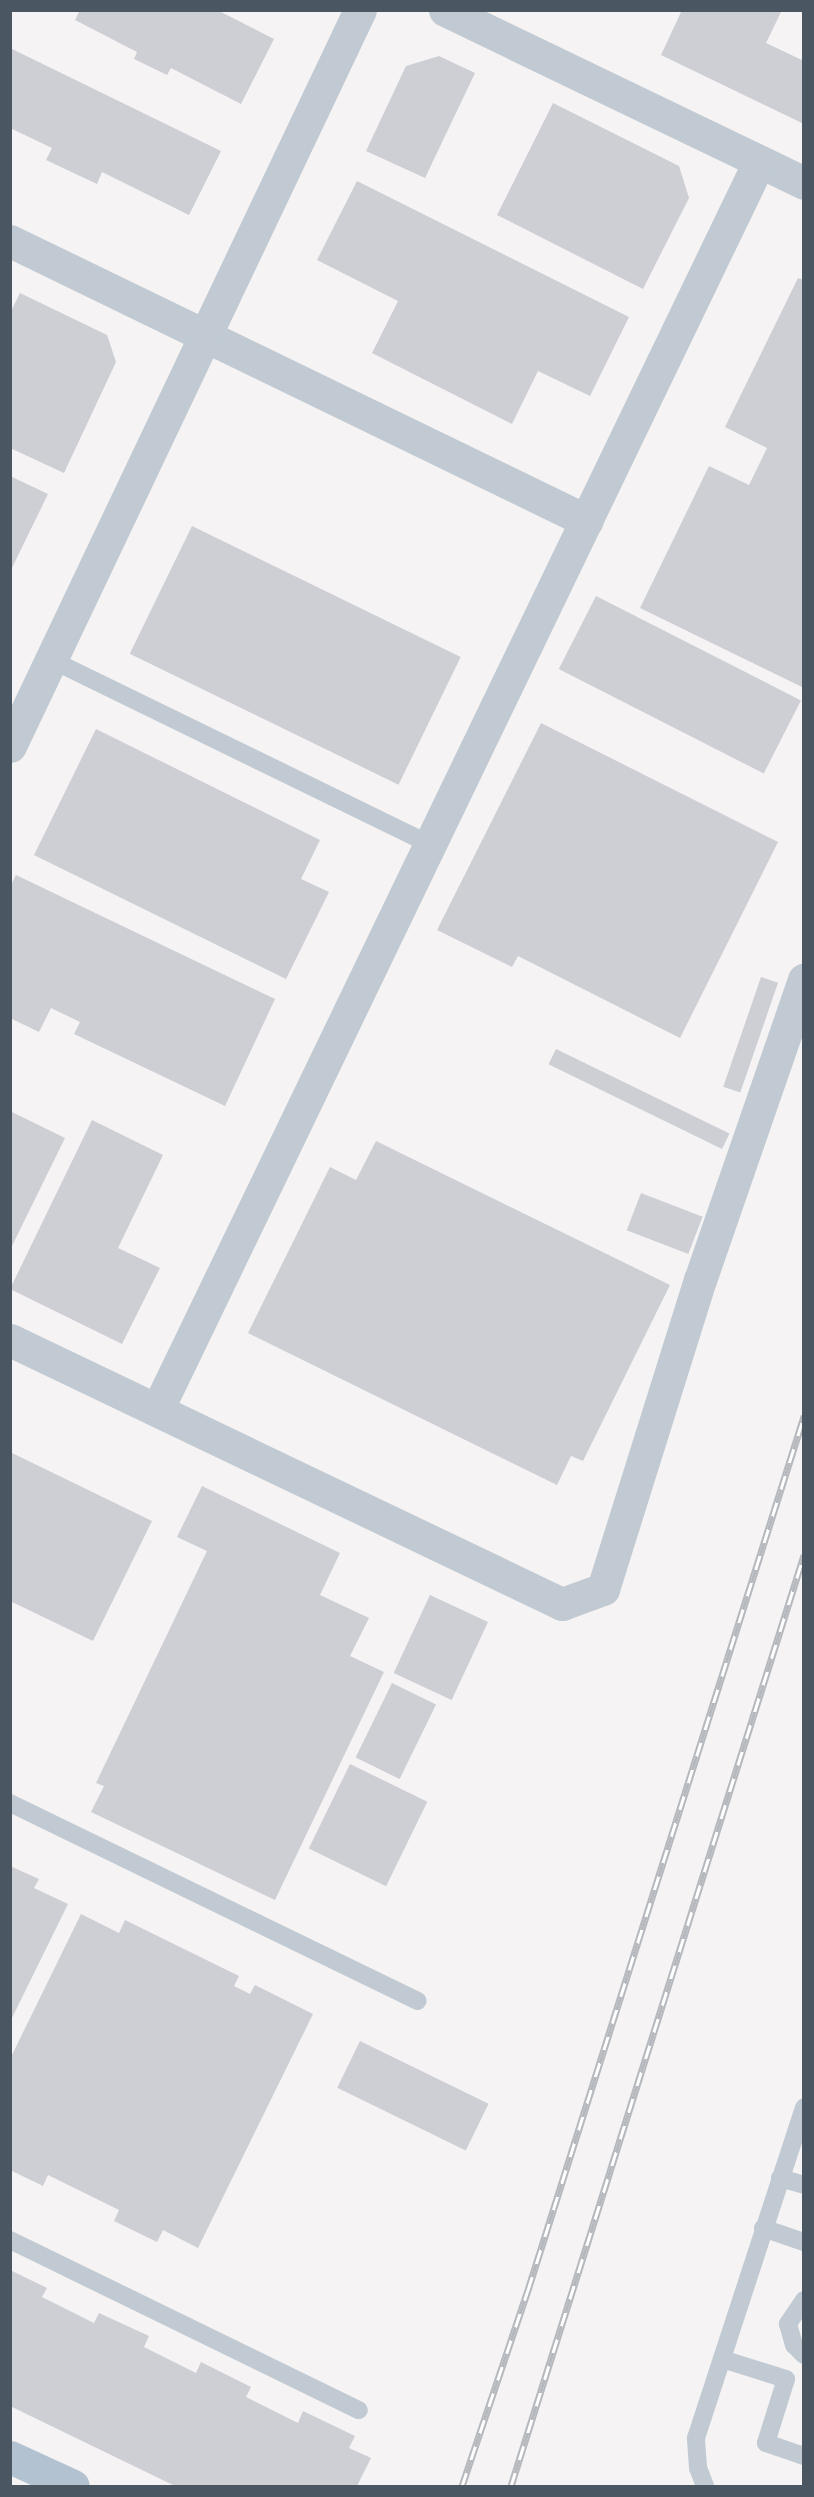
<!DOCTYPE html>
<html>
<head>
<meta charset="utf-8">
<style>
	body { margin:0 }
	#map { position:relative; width:814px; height:2497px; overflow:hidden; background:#f5f3f3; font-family:"Golos Text",sans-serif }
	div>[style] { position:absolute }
	.building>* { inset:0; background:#cdcfd5; transform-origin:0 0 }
	.service>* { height:18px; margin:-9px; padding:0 9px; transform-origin:9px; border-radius:9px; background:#c1cad2 }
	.minor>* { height:33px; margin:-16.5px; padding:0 16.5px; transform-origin:16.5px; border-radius:16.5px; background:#c1cad2 }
	.tertiary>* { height:33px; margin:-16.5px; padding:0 16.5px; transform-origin:16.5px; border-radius:16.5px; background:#c1cad2 }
	.primary>* { height:33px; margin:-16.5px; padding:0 16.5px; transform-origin:16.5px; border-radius:16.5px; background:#b3c2d1 }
	.rail>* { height:7px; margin-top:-3.5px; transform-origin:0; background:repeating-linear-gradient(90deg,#fff 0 14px,#b5b8bd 0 28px); box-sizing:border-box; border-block:2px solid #b5b8bd }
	span { translate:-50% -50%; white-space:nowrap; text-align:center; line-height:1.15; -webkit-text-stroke:5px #fff; paint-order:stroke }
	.frame { position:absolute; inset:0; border:12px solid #4a5661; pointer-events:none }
</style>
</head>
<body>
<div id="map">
	<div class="building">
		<i style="clip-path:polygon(80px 10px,217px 10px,274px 39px,241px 104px,171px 68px,167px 75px,134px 59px,137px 52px,75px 20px)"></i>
		<i style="clip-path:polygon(682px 10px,782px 10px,766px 43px,804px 61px,804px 124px,661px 55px)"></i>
		<i style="clip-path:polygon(10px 48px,221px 151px,189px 215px,102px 172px,97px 184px,46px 160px,52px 148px,10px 128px)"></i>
		<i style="clip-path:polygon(439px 56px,475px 73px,425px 178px,366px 151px,406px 66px)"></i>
		<i style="clip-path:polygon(553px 103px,679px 166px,689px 198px,643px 289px,497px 215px)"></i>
		<i style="clip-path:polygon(357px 181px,629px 317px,590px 396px,538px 371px,512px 424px,372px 353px,398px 301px,317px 260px)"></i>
		<i style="clip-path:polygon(798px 278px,804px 280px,804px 688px,640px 608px,709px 466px,749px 485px,767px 448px,725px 427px)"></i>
		<i style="clip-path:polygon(20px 293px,107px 335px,116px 362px,64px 473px,10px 448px,10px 313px)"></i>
		<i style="clip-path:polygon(10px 476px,48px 494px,10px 572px)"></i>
		<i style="left:192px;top:526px;width:299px;height:142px;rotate:26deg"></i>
		<i style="left:596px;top:596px;width:230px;height:82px;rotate:27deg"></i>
		<i style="clip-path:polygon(541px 723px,778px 842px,680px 1038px,518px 956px,512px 967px,437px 930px)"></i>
		<i style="clip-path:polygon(96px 729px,320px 840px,301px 879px,329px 892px,286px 979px,34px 855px)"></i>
		<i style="clip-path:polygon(16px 875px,275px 999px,225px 1106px,74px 1034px,80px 1022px,51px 1008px,39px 1032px,10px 1018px,10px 887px)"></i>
		<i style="left:761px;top:977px;width:18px;height:116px;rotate:19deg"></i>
		<i style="left:556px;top:1049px;width:193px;height:17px;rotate:26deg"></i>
		<i style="clip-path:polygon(10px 1111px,65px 1138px,10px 1250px)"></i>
		<i style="clip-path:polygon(92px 1120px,163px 1155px,118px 1248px,160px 1268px,122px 1344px,10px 1289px)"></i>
		<i style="clip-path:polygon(376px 1141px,670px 1285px,583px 1461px,571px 1456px,557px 1485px,248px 1333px,330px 1167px,356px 1180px)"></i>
		<i style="left:641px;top:1193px;width:66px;height:40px;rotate:21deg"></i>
		<i style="clip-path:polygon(10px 1452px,152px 1521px,93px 1641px,10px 1601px)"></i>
		<i style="clip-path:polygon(202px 1486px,340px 1553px,320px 1595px,369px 1618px,350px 1656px,384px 1672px,275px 1900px,91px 1812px,104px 1786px,96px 1783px,207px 1551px,177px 1537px)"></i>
		<i style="left:430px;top:1595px;width:64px;height:86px;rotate:25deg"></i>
		<i style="left:392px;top:1683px;width:49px;height:83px;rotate:26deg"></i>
		<i style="left:350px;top:1764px;width:86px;height:94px;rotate:26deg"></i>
		<i style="clip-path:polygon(10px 1866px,39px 1879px,34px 1888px,68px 1904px,10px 2022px)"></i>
		<i style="clip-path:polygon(81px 1914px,119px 1933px,125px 1920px,239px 1976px,234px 1986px,250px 1994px,255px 1985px,313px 2014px,198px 2248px,163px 2230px,157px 2242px,114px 2221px,119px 2210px,48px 2175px,43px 2186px,10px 2170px,10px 2059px)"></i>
		<i style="left:360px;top:2041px;width:143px;height:52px;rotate:26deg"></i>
		<i style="clip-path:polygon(10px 2270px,47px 2288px,42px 2297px,94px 2323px,99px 2313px,149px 2336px,144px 2347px,196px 2373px,201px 2362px,251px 2387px,246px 2397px,298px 2423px,303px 2411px,355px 2436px,349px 2448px,371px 2458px,357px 2486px,175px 2486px,10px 2406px)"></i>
	</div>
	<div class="service">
		<i style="left:52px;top:660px;width:422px;rotate:26deg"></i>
		<i style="left:10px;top:1803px;width:453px;rotate:25.9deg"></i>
		<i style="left:780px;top:2178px;width:25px;rotate:16deg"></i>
		<i style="left:763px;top:2228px;width:43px;rotate:18.9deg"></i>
		<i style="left:10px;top:2240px;width:388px;rotate:26deg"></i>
		<i style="left:804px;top:2300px;width:29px;rotate:124deg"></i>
		<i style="left:788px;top:2324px;width:22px;rotate:74deg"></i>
		<i style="left:794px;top:2345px;width:14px;rotate:45deg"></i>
		<i style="left:722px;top:2359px;width:67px;rotate:17.4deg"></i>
		<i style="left:786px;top:2379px;width:67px;rotate:107.4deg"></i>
		<i style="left:766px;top:2443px;width:40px;rotate:18.9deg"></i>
		<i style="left:705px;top:2486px;width:19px;rotate:-111deg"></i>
		<i style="left:698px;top:2468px;width:30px;rotate:-94deg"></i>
		<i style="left:696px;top:2438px;width:348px;rotate:-71.9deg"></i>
	</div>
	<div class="minor">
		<i style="left:603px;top:1589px;width:324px;rotate:-72.6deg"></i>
		<i style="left:700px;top:1280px;width:318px;rotate:-70.9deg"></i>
	</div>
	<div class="tertiary">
		<i style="left:445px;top:10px;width:399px;rotate:25.7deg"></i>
		<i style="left:10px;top:241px;width:641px;rotate:25.89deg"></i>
		<i style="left:10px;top:746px;width:815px;rotate:-64.57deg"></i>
		<i style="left:10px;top:1340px;width:612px;rotate:25.56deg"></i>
		<i style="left:562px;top:1604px;width:44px;rotate:-20.1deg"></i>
		<i style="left:158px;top:1408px;width:1383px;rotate:-64.25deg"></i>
	</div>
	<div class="primary">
		<i style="left:10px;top:2457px;width:69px;rotate:24.7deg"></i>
	</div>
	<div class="rail">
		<i style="left:462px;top:2486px;width:207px;rotate:-71.4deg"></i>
		<i style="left:528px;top:2290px;width:917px;rotate:-72.47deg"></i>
		<i style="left:511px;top:2486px;width:976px;rotate:-72.53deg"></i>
	</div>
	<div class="frame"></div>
</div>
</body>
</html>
